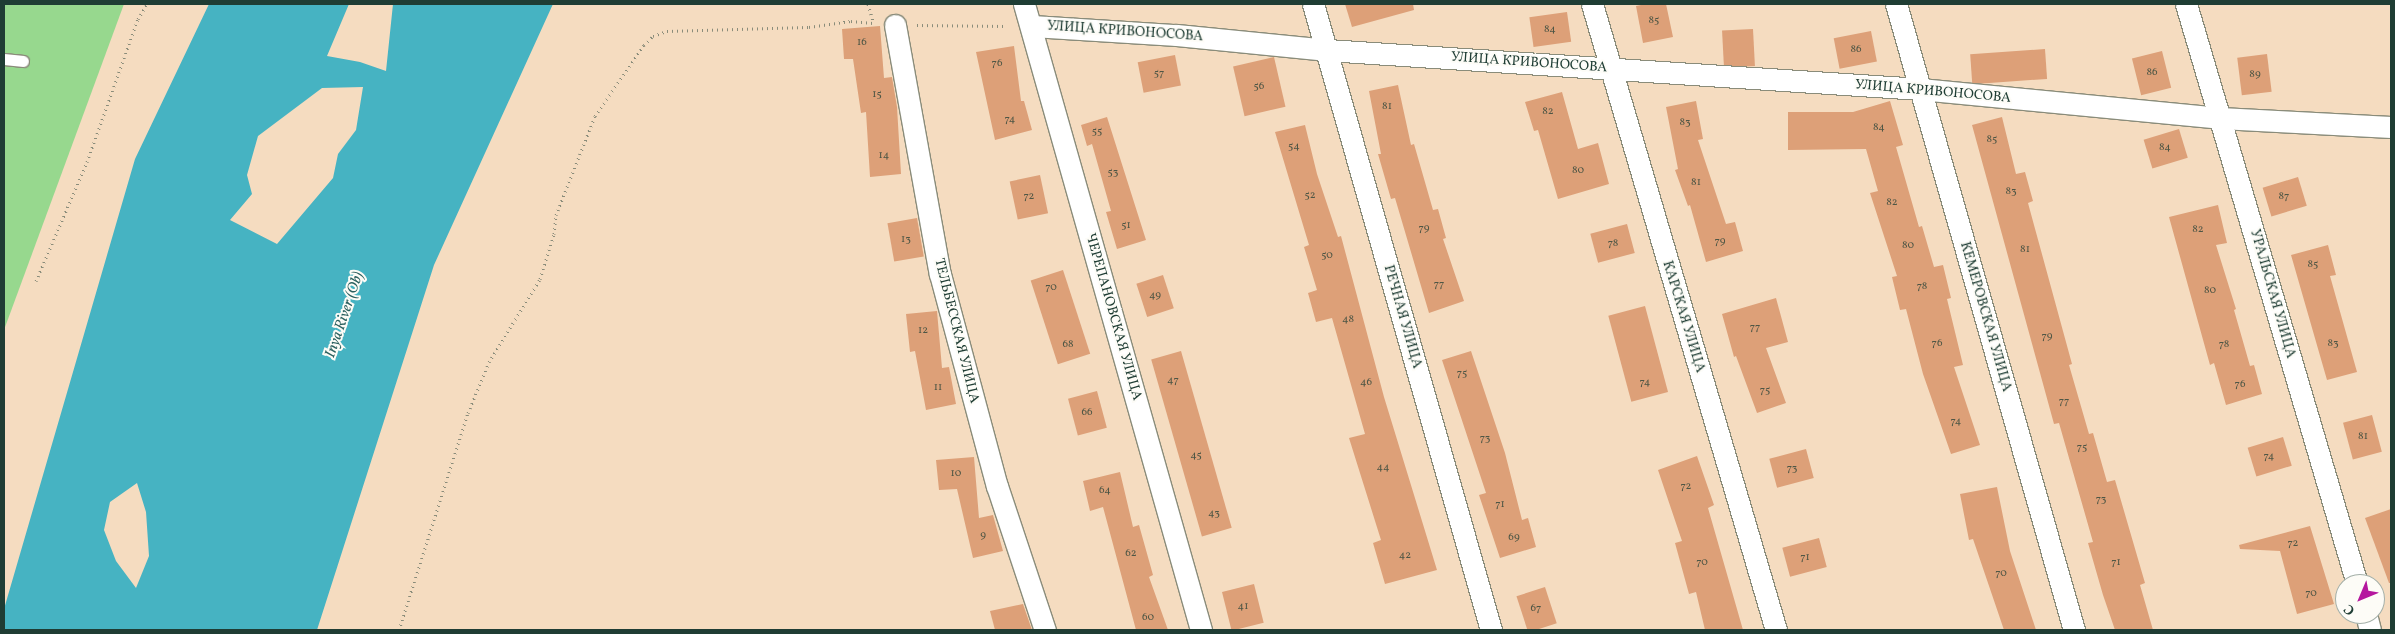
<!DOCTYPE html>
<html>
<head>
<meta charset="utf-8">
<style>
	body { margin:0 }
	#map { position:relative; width:2395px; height:634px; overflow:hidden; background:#f5dcc0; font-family:Vollkorn,serif }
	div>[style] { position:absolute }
	.green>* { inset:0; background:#97d88e }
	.water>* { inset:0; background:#46b3c2 }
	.building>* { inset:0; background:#dda078; transform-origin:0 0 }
	.path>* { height:3px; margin-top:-1.5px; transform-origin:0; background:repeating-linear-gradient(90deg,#8a8c7a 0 1px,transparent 0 5px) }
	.roads { filter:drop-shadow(1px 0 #8a8c7a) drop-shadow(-1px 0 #8a8c7a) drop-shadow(0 1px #8a8c7a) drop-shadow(0 -1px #8a8c7a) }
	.lane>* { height:11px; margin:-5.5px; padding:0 5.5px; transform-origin:5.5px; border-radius:5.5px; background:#fff }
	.street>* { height:21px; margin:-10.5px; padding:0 10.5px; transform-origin:10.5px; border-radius:10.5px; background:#fff }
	span { translate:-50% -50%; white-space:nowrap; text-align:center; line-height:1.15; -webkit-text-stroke:4px #fdfcf7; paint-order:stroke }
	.number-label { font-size:11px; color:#4e5645 }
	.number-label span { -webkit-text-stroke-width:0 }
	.street-label { font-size:14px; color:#1f3d34 }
	.water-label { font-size:15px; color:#2b605f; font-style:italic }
	.frame { position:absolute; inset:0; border:5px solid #1f3d34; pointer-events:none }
	.north { position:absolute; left:2335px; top:574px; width:50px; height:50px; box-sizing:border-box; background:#fdfcf7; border:1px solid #a4b0a9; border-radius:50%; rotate:225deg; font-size:14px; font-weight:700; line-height:20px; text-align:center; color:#1f3d34 }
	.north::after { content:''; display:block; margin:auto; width:18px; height:22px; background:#b5179e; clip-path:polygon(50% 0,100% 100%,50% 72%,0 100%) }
</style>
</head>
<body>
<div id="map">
	<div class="green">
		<i style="clip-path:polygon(4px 4px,124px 4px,4px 330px)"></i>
	</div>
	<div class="water">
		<i style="clip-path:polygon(evenodd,209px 4px,349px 4px,327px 56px,360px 62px,386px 71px,393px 4px,553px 4px,434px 265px,317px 630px,4px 630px,4px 609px,135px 159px,209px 4px,363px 87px,356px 130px,338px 154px,333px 178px,277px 244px,230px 220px,252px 194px,247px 175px,258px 136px,322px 88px,363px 87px,209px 4px,137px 483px,146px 512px,149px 556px,136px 588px,116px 561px,104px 530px,110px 502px,137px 483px)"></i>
	</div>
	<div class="building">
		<i style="clip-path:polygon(1345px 4px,1413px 4px,1414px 10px,1352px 27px)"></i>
		<i style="clip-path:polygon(1646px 4px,1666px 4px,1673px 37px,1643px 43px,1636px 6px)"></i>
		<i style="left:1567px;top:12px;width:30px;height:38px;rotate:82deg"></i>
		<i style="clip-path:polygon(880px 26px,884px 78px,892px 77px,897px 107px,901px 174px,870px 177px,866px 112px,861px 113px,853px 59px,844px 59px,842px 29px)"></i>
		<i style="left:1753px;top:29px;width:37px;height:31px;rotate:87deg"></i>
		<i style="left:1871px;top:31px;width:31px;height:38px;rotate:79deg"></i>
		<i style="clip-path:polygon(1014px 46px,1021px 101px,1024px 101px,1032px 130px,995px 140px,976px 52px)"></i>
		<i style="left:2045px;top:49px;width:30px;height:75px;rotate:86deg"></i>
		<i style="left:2162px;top:51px;width:38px;height:31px;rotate:76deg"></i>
		<i style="left:2267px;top:54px;width:38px;height:30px;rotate:83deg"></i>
		<i style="left:1175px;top:55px;width:31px;height:38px;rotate:79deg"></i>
		<i style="left:1274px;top:57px;width:51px;height:42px;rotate:77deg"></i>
		<i style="clip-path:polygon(1398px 85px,1411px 145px,1414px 144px,1433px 210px,1438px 209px,1446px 238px,1443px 239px,1464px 301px,1429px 313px,1395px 198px,1391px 199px,1378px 154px,1381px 154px,1369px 91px)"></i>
		<i style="clip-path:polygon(1562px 92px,1578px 149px,1598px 143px,1609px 184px,1558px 199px,1538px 130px,1534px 131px,1525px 102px)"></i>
		<i style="clip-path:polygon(1696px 101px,1703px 139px,1698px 140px,1726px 224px,1735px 222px,1743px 251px,1706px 262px,1690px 205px,1688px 206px,1675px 170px,1678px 169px,1666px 107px)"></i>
		<i style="clip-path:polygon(1890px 101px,1903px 145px,1896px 147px,1919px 227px,1922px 226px,1934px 267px,1943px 265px,1951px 298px,1947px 299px,1963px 365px,1954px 367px,1980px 445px,1951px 454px,1923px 374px,1906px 309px,1900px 310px,1892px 277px,1897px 276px,1870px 193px,1878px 191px,1866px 149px,1788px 150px,1788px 112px,1853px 112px)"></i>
		<i style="clip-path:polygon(1107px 117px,1146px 240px,1117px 249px,1106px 212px,1111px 211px,1092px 144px,1087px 146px,1081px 125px)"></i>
		<i style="clip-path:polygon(2002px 117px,2016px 174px,2025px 172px,2033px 201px,2028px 203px,2072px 364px,2069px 365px,2089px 434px,2093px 433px,2107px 482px,2115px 480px,2145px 583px,2140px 585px,2153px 630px,2115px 630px,2103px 595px,2088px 543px,2093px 542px,2059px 423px,2054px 424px,1972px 125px)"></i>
		<i style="clip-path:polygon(1305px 125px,1317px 174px,1338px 237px,1341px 236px,1384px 397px,1437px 570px,1385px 584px,1373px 543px,1381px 540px,1349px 438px,1365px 434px,1332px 318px,1316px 322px,1308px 293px,1317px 290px,1304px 247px,1309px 245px,1275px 132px)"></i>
		<i style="left:2179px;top:129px;width:30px;height:37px;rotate:73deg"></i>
		<i style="left:1040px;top:175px;width:39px;height:31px;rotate:78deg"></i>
		<i style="left:2298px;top:177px;width:30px;height:37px;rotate:73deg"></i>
		<i style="clip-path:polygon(2218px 205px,2227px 243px,2216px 245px,2236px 309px,2234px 310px,2250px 366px,2254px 365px,2262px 394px,2226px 405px,2214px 363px,2210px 365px,2169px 217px)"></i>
		<i style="left:917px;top:218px;width:39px;height:30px;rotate:80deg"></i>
		<i style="left:1627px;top:224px;width:30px;height:38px;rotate:75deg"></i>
		<i style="clip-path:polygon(2328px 245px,2336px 275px,2330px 276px,2357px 372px,2327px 380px,2291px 255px)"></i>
		<i style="left:1063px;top:270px;width:88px;height:34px;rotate:72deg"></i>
		<i style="left:1163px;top:275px;width:35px;height:28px;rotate:72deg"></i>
		<i style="clip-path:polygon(1776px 298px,1788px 342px,1766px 348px,1786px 403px,1757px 413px,1736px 356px,1734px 357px,1722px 314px)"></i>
		<i style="left:1645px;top:306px;width:89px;height:38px;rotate:75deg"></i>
		<i style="clip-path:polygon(937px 311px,942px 368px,949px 367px,956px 404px,926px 410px,915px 351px,910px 352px,906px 314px)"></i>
		<i style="left:1181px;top:351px;width:184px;height:31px;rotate:74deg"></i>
		<i style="clip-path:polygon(1471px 351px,1505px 453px,1522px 520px,1528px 518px,1536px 547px,1500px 558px,1479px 495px,1486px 493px,1442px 360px)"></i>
		<i style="left:1097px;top:391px;width:38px;height:30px;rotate:75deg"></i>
		<i style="left:2372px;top:415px;width:38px;height:30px;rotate:75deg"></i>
		<i style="left:2283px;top:437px;width:30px;height:37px;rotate:73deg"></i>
		<i style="left:1806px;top:449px;width:30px;height:38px;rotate:75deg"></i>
		<i style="clip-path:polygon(1697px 456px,1714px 505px,1708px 508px,1743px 630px,1705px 630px,1696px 592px,1689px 594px,1675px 543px,1682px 541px,1658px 470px)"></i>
		<i style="clip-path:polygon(974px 457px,979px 518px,993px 515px,1003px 551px,973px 558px,957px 489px,939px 490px,936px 460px)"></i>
		<i style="clip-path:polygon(1120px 472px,1133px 527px,1139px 525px,1153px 575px,1149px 577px,1168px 630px,1136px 630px,1103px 507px,1090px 511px,1083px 481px)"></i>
		<i style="clip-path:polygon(1997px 487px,2010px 551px,2036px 630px,2004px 630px,1973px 539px,1969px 540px,1960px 494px)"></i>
		<i style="clip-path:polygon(2391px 509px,2391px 583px,2389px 583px,2365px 518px)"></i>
		<i style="clip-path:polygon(2310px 526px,2334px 604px,2297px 614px,2280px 551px,2240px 549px,2239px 545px)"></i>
		<i style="left:1819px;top:538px;width:30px;height:38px;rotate:75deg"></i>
		<i style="left:1254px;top:584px;width:40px;height:33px;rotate:76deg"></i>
		<i style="left:1545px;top:587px;width:38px;height:30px;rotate:72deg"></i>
		<i style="clip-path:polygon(1023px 604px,1032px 630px,995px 630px,990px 611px)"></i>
	</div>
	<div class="path">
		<i style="left:868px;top:4px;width:17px;rotate:73deg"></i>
		<i style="left:917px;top:25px;width:89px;rotate:0.6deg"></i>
		<i style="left:36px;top:281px;width:129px;rotate:-66.8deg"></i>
		<i style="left:87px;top:162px;width:152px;rotate:-70.4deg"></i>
		<i style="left:138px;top:19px;width:17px;rotate:-59deg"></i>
		<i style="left:399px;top:630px;width:228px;rotate:-72.4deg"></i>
		<i style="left:468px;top:413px;width:55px;rotate:-67.6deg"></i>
		<i style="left:489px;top:362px;width:97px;rotate:-58.4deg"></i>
		<i style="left:540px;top:279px;width:47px;rotate:-72.7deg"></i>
		<i style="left:554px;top:234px;width:19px;rotate:-84deg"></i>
		<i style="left:556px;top:215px;width:106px;rotate:-68.5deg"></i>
		<i style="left:595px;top:116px;width:86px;rotate:-55.4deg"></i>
		<i style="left:644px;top:45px;width:13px;rotate:-45deg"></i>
		<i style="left:653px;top:36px;width:15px;rotate:-20deg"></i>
		<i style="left:667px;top:31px;width:142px;rotate:-1.6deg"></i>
		<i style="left:809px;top:27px;width:42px;rotate:-8.1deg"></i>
		<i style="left:851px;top:21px;width:22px;rotate:5deg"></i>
	</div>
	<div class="roads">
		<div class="lane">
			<i style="left:4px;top:59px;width:19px;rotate:6deg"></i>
		</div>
		<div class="street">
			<i style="left:1024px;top:4px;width:651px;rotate:74.21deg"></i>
			<i style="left:1313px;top:4px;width:651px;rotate:74.13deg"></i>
			<i style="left:1592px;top:4px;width:652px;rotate:73.62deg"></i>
			<i style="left:1896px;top:4px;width:651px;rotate:74.13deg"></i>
			<i style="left:2186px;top:4px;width:605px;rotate:73.57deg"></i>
			<i style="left:895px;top:25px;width:253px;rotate:79.8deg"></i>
			<i style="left:940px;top:274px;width:220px;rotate:75deg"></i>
			<i style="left:997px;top:486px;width:152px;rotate:71.6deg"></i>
			<i style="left:1032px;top:26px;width:145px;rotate:3.6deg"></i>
			<i style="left:1177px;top:35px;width:151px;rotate:5.7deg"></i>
			<i style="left:1327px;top:50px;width:594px;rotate:3.76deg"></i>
			<i style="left:1920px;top:89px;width:301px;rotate:5.5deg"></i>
			<i style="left:2220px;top:118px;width:171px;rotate:3deg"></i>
			<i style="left:2366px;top:614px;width:16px;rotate:76deg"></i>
		</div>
	</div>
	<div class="number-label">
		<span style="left:1654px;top:21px">85</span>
		<span style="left:1550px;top:30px">84</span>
		<span style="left:862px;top:43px">16</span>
		<span style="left:1856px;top:50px">86</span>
		<span style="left:997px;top:64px">76</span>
		<span style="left:2152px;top:73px">86</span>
		<span style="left:1159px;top:74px">57</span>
		<span style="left:2255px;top:75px">89</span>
		<span style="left:1259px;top:87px">56</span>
		<span style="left:877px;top:95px">15</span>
		<span style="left:1387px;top:107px">81</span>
		<span style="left:1548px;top:112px">82</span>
		<span style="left:1010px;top:120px">74</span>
		<span style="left:1685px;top:123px">83</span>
		<span style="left:1879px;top:128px">84</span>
		<span style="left:1097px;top:132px">55</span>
		<span style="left:1992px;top:140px">85</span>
		<span style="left:1294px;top:147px">54</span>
		<span style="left:2165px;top:148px">84</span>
		<span style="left:884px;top:156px">14</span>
		<span style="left:1578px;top:171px">80</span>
		<span style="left:1113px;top:173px">53</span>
		<span style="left:1696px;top:183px">81</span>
		<span style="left:2011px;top:192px">83</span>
		<span style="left:1310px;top:196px">52</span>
		<span style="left:1029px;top:197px">72</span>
		<span style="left:2284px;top:197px">87</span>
		<span style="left:1892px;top:203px">82</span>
		<span style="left:1126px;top:226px">51</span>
		<span style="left:1424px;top:229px">79</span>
		<span style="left:2198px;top:230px">82</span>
		<span style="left:906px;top:240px">13</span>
		<span style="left:1720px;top:242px">79</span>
		<span style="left:1613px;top:244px">78</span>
		<span style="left:1908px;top:246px">80</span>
		<span style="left:2025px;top:250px">81</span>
		<span style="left:1327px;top:256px">50</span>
		<span style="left:2313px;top:265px">85</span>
		<span style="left:1439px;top:285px">77</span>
		<span style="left:1922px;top:287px">78</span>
		<span style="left:1051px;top:288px">70</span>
		<span style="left:2210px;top:291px">80</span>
		<span style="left:1155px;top:296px">49</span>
		<span style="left:1348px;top:320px">48</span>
		<span style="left:1755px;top:328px">77</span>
		<span style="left:923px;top:331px">12</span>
		<span style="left:2047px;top:337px">79</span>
		<span style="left:1937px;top:344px">76</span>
		<span style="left:2333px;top:344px">83</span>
		<span style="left:1068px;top:345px">68</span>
		<span style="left:2224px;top:345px">78</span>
		<span style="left:1462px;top:374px">75</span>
		<span style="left:1173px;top:381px">47</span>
		<span style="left:1366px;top:383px">46</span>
		<span style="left:1645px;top:383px">74</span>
		<span style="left:2240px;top:385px">76</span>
		<span style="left:938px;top:388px">11</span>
		<span style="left:1765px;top:391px">75</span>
		<span style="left:2064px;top:402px">77</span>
		<span style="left:1087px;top:413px">66</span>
		<span style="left:1956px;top:422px">74</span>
		<span style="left:2363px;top:437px">81</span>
		<span style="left:1485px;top:439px">73</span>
		<span style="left:2082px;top:448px">75</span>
		<span style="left:1196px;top:456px">45</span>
		<span style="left:2269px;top:457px">74</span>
		<span style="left:1383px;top:468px">44</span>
		<span style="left:1792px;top:469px">73</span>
		<span style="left:956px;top:474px">10</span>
		<span style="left:1686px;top:487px">72</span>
		<span style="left:1105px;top:491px">64</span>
		<span style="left:2101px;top:500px">73</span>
		<span style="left:1500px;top:505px">71</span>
		<span style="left:1214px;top:514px">43</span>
		<span style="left:983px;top:536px">9</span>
		<span style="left:1514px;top:538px">69</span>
		<span style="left:2293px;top:544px">72</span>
		<span style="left:1131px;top:554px">62</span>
		<span style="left:1405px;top:556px">42</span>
		<span style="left:1805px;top:558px">71</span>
		<span style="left:1702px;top:563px">70</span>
		<span style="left:2116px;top:563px">71</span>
		<span style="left:2001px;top:574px">70</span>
		<span style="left:2311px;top:594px">70</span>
		<span style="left:1243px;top:607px">41</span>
		<span style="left:1536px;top:609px">67</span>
		<span style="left:1148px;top:618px">60</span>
	</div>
	<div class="street-label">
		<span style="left:1125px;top:32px;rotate:4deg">УЛИЦА КРИВОНОСОВА</span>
		<span style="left:1529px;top:63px;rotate:4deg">УЛИЦА КРИВОНОСОВА</span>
		<span style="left:1933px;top:92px;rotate:5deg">УЛИЦА КРИВОНОСОВА</span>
		<span style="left:2272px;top:294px;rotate:74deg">УРАЛЬСКАЯ УЛИЦА</span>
		<span style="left:1113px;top:317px;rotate:74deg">ЧЕРЕПАНОВСКАЯ УЛИЦА</span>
		<span style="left:1402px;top:317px;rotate:74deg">РЕЧНАЯ УЛИЦА</span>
		<span style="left:1683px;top:317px;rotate:73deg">КАРСКАЯ УЛИЦА</span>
		<span style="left:1985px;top:317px;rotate:74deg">КЕМЕРОВСКАЯ УЛИЦА</span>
		<span style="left:956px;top:331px;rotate:76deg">ТЕЛЬБЕССКАЯ УЛИЦА</span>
	</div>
	<div class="water-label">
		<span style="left:345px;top:315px;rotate:-71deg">Inya River (Ob)</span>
	</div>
	<div class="frame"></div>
	<div class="north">С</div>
</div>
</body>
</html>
